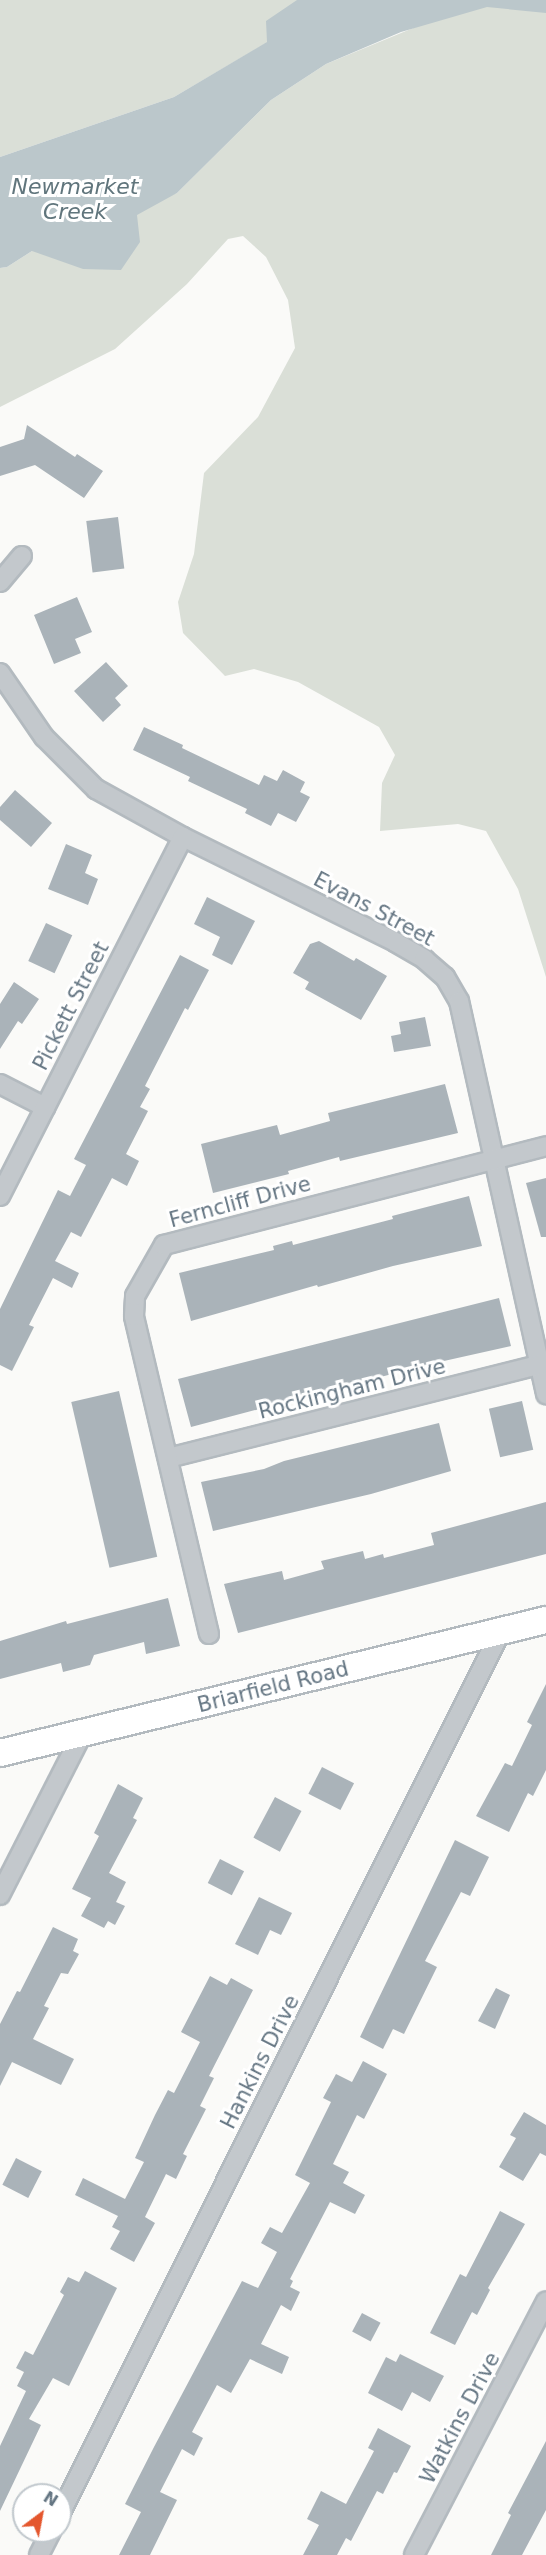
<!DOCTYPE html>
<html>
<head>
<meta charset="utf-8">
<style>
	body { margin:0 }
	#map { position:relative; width:546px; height:2555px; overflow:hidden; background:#fafaf8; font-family:"DejaVu Sans",sans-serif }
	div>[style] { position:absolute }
	.green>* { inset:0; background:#dadfd7 }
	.water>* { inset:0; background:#bbc7cb }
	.building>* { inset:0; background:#aab3b9; transform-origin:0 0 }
	.roads { filter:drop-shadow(2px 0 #b3babf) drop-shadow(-2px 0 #b3babf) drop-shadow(0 2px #b3babf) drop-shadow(0 -2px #b3babf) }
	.minor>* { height:18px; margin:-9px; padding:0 9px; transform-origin:9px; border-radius:9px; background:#c3c8cc }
	.secondary>* { height:26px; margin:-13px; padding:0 13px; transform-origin:13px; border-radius:13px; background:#fff }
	span { translate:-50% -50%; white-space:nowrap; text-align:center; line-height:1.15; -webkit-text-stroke:6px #fff; paint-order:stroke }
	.street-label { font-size:21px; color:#657683 }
	.water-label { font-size:22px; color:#60757c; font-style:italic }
	.north { position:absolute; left:12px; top:2483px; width:60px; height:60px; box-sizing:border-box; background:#fff; border:2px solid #c1c8cd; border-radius:50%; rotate:32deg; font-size:16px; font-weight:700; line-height:24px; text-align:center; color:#657683 }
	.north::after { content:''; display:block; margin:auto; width:21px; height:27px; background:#e4572e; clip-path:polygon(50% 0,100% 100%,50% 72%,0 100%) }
</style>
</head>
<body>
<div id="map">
	<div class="green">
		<i style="clip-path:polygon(0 0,355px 0,268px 42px,174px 97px,0 157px)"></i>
		<i style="clip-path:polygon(481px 0,546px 0,546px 977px,518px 889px,486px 831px,458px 824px,380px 831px,382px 783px,395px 755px,379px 727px,298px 682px,254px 669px,225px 676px,183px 633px,178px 602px,194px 554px,204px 473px,258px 417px,295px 348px,288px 300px,266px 257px,243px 236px,228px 239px,187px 284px,115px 349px,0 407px,0 268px,7px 267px,32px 251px,177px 193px,271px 100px,326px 64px)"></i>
	</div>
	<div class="water">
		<i style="clip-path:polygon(297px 0,546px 0,546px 13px,487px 7px,401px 32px,326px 64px,271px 100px,177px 193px,137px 215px,140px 242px,121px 270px,83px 269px,32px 251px,7px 267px,0 268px,0 157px,174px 97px,267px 42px,266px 21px)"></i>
	</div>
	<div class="building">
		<i style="clip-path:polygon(27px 425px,75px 457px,77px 454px,103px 471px,84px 498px,35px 465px,0 476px,0 447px,24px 439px)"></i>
		<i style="left:118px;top:517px;width:52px;height:32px;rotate:83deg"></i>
		<i style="clip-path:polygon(77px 597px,92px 632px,75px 639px,81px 653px,54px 664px,34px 615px)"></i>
		<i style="clip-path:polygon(106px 662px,128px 686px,115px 698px,121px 705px,103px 722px,74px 691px)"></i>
		<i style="clip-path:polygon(144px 727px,183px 745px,182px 748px,259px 785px,264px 775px,277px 781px,283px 770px,305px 782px,300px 792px,310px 797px,296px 822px,278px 813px,271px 826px,245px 813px,247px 809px,188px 781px,190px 777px,133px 750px)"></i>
		<i style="clip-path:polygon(15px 790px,52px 823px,31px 847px,0 820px,0 807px)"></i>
		<i style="clip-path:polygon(66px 844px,92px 855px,85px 873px,98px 879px,88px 905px,48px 889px)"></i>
		<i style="clip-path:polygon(207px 897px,255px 921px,232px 965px,212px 955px,220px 937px,194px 924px)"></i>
		<i style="left:46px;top:923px;width:29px;height:42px;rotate:25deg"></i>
		<i style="clip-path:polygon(319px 941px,354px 961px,356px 958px,387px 976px,361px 1020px,305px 989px,309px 982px,293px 973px,310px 944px)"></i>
		<i style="clip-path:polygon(180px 955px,209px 970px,188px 1010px,185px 1008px,145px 1086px,150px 1089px,140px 1107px,148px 1111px,126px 1154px,139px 1161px,127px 1186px,112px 1178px,81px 1237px,71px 1232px,55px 1261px,79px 1273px,72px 1288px,53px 1278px,29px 1325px,34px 1327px,12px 1371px,0 1365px,0 1309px,58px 1190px,70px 1196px,86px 1165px,74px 1159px)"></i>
		<i style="clip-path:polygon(14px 982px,39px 999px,22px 1024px,18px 1021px,0 1049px,0 1004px)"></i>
		<i style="clip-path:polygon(425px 1017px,431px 1046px,394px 1052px,391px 1036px,401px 1034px,399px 1022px)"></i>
		<i style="clip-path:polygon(445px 1084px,458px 1133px,340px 1161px,339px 1157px,288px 1171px,289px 1174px,213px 1193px,201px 1144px,277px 1125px,280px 1135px,330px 1121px,328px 1113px)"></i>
		<i style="clip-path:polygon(546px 1178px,546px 1237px,541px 1237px,526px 1183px)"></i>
		<i style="clip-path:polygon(469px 1196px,482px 1246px,393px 1266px,318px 1287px,317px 1285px,191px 1321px,179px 1273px,274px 1250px,273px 1246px,292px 1241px,293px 1245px,393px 1219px,392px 1216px)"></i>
		<i style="clip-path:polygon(499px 1298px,511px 1346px,426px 1365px,191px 1427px,178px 1379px)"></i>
		<i style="left:119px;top:1391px;width:170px;height:49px;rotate:77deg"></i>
		<i style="left:522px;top:1401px;width:50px;height:34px;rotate:77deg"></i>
		<i style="clip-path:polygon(439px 1423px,451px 1471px,371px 1494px,213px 1531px,201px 1482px,264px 1469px,284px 1461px)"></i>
		<i style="clip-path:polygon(546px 1502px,546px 1554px,238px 1633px,224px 1584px,282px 1571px,284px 1580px,324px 1569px,321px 1561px,363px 1551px,365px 1559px,383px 1554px,384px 1558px,434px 1545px,431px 1533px)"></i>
		<i style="clip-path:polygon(168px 1598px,180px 1646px,146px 1654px,144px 1642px,94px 1655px,90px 1665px,63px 1672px,61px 1663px,0 1679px,0 1641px,66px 1621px,67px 1624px)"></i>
		<i style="clip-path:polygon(546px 1684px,546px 1770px,533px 1796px,528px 1793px,509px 1832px,476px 1816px,505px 1763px,512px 1766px,532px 1725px,527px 1722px)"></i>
		<i style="left:322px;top:1767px;width:36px;height:30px;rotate:27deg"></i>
		<i style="clip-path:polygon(118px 1784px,143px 1798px,133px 1818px,137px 1820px,109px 1873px,126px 1882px,116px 1902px,125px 1906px,115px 1925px,108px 1921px,104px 1928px,81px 1916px,91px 1898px,72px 1889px,99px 1836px,94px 1833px)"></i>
		<i style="left:275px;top:1797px;width:30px;height:46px;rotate:28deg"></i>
		<i style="clip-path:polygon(455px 1840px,489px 1857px,470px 1896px,461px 1892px,425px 1961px,437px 1967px,404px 2034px,393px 2029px,383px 2049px,360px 2037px)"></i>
		<i style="left:220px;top:1859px;width:27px;height:27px;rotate:27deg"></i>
		<i style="clip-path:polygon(259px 1897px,292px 1913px,281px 1935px,270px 1930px,258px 1955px,235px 1944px)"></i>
		<i style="clip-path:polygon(53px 1927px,78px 1939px,73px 1951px,79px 1954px,68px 1974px,61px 1973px,44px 2006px,49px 2008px,33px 2039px,74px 2059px,61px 2085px,12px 2062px,0 2086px,0 2024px,17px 1991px,20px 1992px)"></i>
		<i style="clip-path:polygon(210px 1976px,227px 1985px,231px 1978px,253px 1990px,209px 2076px,214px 2078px,200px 2106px,206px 2109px,183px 2154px,187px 2156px,176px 2179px,166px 2174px,145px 2217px,155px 2223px,134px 2262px,110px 2249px,120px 2231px,112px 2227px,118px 2216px,75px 2195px,83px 2178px,125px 2199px,144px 2162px,135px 2158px,155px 2115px,168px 2090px,174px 2093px,200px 2042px,181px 2032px)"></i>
		<i style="clip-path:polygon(496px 1988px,510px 1995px,495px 2029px,478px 2021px)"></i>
		<i style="clip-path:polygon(363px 2061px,387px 2074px,364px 2119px,357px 2115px,333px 2164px,349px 2172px,343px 2183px,365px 2195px,355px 2214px,330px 2202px,290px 2279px,293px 2281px,290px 2287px,300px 2292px,291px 2311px,281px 2305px,261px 2344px,289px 2357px,282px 2374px,250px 2359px,231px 2393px,217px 2385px,192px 2432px,203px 2438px,194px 2456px,182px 2449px,160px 2492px,177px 2500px,150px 2555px,119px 2555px,141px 2512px,125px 2504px,154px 2447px,242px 2281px,258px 2288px,277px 2252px,261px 2243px,270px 2227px,282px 2233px,310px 2183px,295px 2175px,331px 2102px,323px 2098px,336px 2074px,352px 2082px)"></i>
		<i style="clip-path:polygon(524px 2112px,546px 2125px,546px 2156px,540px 2153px,523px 2181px,499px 2167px,516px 2138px,510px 2135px)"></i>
		<i style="left:16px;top:2158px;width:29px;height:30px;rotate:27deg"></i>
		<i style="clip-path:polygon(500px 2211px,525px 2224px,488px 2288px,490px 2290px,477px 2315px,472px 2312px,455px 2345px,430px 2333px,460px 2274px,466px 2277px)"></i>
		<i style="clip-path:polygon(85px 2271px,117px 2288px,69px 2386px,53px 2378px,29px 2419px,41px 2425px,0 2511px,0 2446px,26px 2391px,17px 2386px,24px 2372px,16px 2368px,25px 2351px,33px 2355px,64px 2295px,60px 2292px,68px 2277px,79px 2282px)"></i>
		<i style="left:362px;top:2313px;width:21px;height:21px;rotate:28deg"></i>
		<i style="clip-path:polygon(400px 2354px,444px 2376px,430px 2402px,412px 2392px,402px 2411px,368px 2393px,386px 2357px,396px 2362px)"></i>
		<i style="clip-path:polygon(378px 2428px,411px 2446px,397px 2473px,394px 2472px,383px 2494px,377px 2491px,351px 2541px,346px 2538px,337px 2555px,303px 2555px,319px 2525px,307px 2519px,321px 2491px,346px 2504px,374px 2451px,368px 2448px)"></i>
		<i style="clip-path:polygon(546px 2441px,546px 2510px,522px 2555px,491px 2555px,511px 2515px,508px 2513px)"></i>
	</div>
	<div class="roads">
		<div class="minor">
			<i style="left:0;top:582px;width:34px;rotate:-50deg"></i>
			<i style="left:0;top:673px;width:78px;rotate:55.5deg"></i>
			<i style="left:44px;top:737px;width:74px;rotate:45deg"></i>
			<i style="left:96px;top:789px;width:99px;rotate:28.9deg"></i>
			<i style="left:183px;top:837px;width:237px;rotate:26.3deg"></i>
			<i style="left:395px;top:942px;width:34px;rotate:30deg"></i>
			<i style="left:424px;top:959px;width:28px;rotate:41deg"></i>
			<i style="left:445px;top:977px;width:28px;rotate:60deg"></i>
			<i style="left:459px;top:1001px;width:403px;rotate:77.5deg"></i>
			<i style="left:0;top:1084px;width:51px;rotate:27.1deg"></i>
			<i style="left:0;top:1196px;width:403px;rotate:-63deg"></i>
			<i style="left:168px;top:1458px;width:390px;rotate:-14.1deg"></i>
			<i style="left:209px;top:1634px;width:327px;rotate:-103.3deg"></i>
			<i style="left:134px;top:1316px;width:20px;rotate:-87deg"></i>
			<i style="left:135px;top:1296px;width:59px;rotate:-60.4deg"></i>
			<i style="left:164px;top:1245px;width:395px;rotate:-14.5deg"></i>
			<i style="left:0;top:1895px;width:181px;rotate:-63deg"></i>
			<i style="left:60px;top:2514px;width:987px;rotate:-63.46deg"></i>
			<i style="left:39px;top:2555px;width:27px;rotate:-63deg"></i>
			<i style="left:414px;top:2555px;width:286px;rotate:-62.5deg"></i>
		</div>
		<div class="secondary">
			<i style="left:0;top:1753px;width:562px;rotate:-13.69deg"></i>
		</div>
	</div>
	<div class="street-label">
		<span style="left:374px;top:909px;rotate:28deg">Evans Street</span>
		<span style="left:71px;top:1006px;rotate:-63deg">Pickett Street</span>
		<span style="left:240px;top:1202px;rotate:-15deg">Ferncliff Drive</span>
		<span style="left:352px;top:1389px;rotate:-14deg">Rockingham Drive</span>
		<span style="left:273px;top:1687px;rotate:-14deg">Briarfield Road</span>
		<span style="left:260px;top:2062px;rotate:-63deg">Hankins Drive</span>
		<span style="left:460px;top:2418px;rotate:-62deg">Watkins Drive</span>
	</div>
	<div class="water-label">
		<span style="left:75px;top:199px">Newmarket<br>Creek</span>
	</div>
	<div class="north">N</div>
</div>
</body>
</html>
